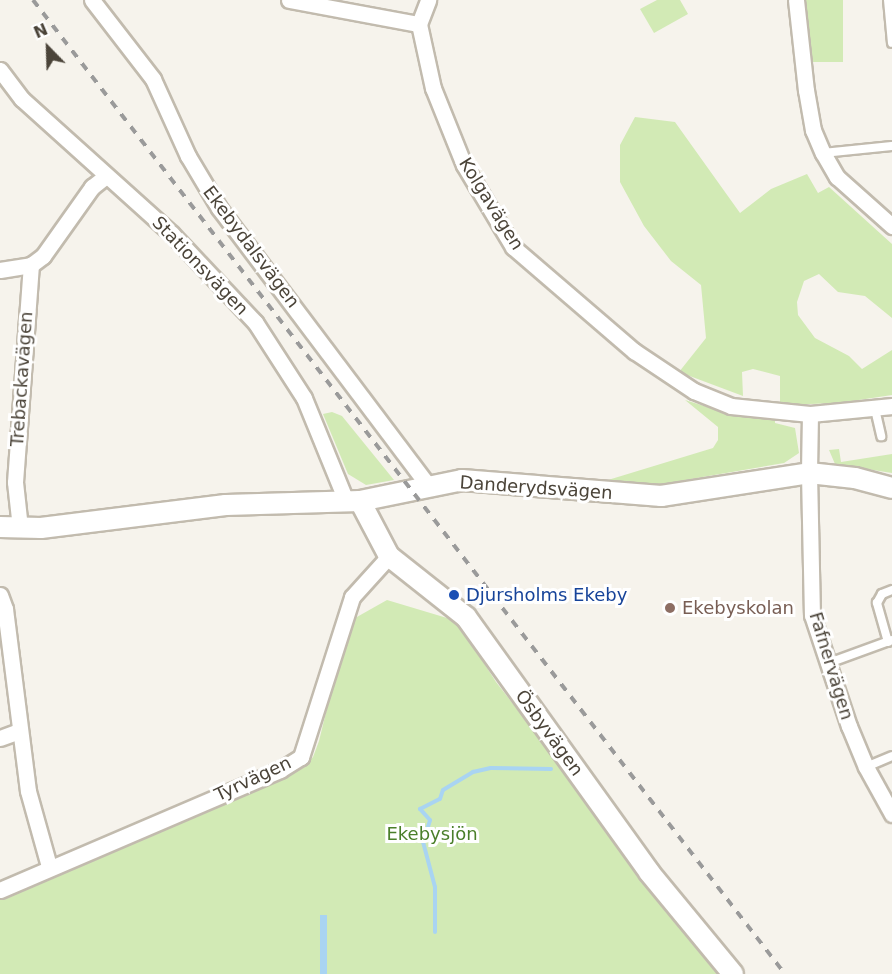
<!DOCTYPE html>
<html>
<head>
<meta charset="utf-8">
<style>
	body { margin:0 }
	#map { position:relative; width:892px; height:974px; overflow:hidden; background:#f6f3ec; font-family:"DejaVu Sans",sans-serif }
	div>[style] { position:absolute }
	.green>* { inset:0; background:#d2eab5; transform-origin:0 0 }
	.water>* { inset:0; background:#a9d4f2; transform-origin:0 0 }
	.stream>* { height:4px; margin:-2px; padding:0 2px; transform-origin:2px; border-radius:2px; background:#a9d4f2 }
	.roads { filter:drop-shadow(2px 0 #c2bbae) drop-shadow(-2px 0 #c2bbae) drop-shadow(0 2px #c2bbae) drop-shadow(0 -2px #c2bbae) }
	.service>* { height:8px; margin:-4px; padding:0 4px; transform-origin:4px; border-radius:4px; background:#fff }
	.minor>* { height:15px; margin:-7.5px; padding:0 7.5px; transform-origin:7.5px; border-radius:7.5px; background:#fff }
	.tertiary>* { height:20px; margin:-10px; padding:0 10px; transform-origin:10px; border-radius:10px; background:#fff }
	.rail>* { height:4px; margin-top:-2px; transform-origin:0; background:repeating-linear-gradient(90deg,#9a9a9a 0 8px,transparent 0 16px) }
	.dots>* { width:16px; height:16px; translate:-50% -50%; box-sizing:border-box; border:3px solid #fff; border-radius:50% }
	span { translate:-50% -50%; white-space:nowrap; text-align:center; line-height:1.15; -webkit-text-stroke:6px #fff; paint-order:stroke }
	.street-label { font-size:18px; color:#4b4439 }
	.transit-label { font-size:18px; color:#164399 }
	.left { translate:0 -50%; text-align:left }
	.education-label { font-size:18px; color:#785e54 }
	.park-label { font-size:18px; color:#4a7f2a }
	.north { position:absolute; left:18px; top:18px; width:60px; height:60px; -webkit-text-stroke:4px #fff; paint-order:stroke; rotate:337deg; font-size:16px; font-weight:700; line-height:24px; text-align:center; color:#4b4439 }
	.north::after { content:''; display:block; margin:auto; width:21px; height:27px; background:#4b4439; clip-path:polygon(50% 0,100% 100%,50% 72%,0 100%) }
</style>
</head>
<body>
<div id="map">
	<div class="green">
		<i style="clip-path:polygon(657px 0,680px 0,688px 14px,654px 33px,640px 9px)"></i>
		<i style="left:805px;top:0;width:38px;height:62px"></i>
		<i style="clip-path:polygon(635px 117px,675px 122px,740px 213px,771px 189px,807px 174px,818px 193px,829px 187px,892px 244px,892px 318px,865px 296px,838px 292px,819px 274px,804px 281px,797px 302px,798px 315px,815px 338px,849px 356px,862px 369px,892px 350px,892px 395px,839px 403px,780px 405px,780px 376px,753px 369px,742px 372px,743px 396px,679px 372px,706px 338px,701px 285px,671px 261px,644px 226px,620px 182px,620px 145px)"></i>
		<i style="clip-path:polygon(685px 400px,730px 414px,775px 419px,775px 423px,795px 428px,799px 453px,784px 463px,656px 485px,608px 480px,713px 448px,718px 440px,718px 427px)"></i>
		<i style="clip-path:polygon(332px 412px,342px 416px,394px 480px,366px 485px,348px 474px,323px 414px)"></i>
		<i style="clip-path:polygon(839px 449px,841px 462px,892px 454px,892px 473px,835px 464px,829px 450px)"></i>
		<i style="clip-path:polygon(387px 600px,457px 621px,496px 682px,722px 974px,0 974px,0 898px,303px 768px,313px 757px,319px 741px,348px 622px)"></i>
	</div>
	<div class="water">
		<i style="left:320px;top:915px;width:7px;height:59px"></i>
	</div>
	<div class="stream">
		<i style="left:435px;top:932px;width:45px;rotate:-90deg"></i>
		<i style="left:435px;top:887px;width:47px;rotate:-104.9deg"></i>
		<i style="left:423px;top:842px;width:23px;rotate:-72deg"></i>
		<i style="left:430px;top:820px;width:15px;rotate:-132deg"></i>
		<i style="left:420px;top:809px;width:22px;rotate:-27deg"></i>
		<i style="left:440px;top:799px;width:9px;rotate:-72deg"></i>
		<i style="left:443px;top:790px;width:35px;rotate:-31deg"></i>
		<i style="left:473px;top:772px;width:18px;rotate:-13deg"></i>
		<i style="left:491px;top:768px;width:60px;rotate:1deg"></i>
	</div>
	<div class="roads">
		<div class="service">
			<i style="left:888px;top:0;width:43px;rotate:84.7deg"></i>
			<i style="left:823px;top:153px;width:69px;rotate:-5.8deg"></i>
			<i style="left:875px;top:409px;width:28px;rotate:77deg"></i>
			<i style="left:888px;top:642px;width:41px;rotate:-105.8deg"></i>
			<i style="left:877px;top:603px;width:10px;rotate:-61deg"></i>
			<i style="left:882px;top:594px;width:11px;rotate:-22deg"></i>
			<i style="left:826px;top:664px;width:70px;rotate:-20deg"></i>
			<i style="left:866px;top:767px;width:28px;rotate:-23deg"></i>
		</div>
		<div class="minor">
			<i style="left:92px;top:0;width:100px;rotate:52.3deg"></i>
			<i style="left:153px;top:79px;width:85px;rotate:65.6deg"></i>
			<i style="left:188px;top:156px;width:61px;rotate:59.2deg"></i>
			<i style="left:219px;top:208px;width:347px;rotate:53deg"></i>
			<i style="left:289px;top:0;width:132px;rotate:10.5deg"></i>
			<i style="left:419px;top:24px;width:66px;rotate:77.7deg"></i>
			<i style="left:433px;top:88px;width:83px;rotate:68.1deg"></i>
			<i style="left:464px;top:165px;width:96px;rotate:59.1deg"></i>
			<i style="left:513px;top:247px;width:160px;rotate:40.7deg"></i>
			<i style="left:634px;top:351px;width:72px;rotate:33.7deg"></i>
			<i style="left:694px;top:391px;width:40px;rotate:22deg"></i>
			<i style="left:731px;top:406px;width:79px;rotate:5.8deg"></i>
			<i style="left:796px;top:0;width:91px;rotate:83.7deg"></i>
			<i style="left:806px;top:90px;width:41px;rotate:80.1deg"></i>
			<i style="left:813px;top:130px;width:25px;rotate:67deg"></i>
			<i style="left:823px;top:153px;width:28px;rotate:60deg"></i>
			<i style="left:837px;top:177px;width:74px;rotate:41.7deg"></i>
			<i style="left:419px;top:24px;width:26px;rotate:-69deg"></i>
			<i style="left:0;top:70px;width:36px;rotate:53deg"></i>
			<i style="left:22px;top:99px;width:202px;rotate:42deg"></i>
			<i style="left:172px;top:234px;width:121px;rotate:46.7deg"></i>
			<i style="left:255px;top:322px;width:90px;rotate:57.2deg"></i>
			<i style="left:304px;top:398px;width:111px;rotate:67.8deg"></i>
			<i style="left:0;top:270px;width:31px;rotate:-9deg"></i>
			<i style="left:31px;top:265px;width:15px;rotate:-37deg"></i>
			<i style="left:43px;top:256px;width:85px;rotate:-54.6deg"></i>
			<i style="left:92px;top:187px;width:18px;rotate:-38deg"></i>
			<i style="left:892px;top:406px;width:82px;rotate:174.4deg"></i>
			<i style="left:810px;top:414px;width:59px;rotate:91deg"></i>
			<i style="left:809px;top:473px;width:142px;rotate:88.8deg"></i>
			<i style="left:812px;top:615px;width:117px;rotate:71.6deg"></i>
			<i style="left:849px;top:726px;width:44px;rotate:67.5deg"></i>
			<i style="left:866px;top:767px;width:54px;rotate:61deg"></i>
			<i style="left:20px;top:528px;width:46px;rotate:-96.2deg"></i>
			<i style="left:15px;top:482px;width:218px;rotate:-85.8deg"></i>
			<i style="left:0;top:595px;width:15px;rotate:70deg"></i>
			<i style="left:5px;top:609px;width:183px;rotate:82.8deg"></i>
			<i style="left:28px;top:791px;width:78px;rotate:74.4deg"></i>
			<i style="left:0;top:738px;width:20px;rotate:-20deg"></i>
			<i style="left:0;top:890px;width:305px;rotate:-23.2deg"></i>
			<i style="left:280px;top:770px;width:25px;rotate:-32deg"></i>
			<i style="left:301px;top:757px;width:168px;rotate:-72.3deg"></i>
			<i style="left:352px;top:597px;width:55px;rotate:-47.9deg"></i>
		</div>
		<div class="tertiary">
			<i style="left:360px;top:501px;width:62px;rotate:62.2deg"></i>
			<i style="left:389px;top:556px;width:98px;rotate:38.4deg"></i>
			<i style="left:466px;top:617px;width:314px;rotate:54.3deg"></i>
			<i style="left:649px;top:872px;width:132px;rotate:50.5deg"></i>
			<i style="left:0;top:527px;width:41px;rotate:1.4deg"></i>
			<i style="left:41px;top:528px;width:186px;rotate:-7.1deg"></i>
			<i style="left:226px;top:505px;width:134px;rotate:-1.7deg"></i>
			<i style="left:360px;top:501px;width:104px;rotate:-11.6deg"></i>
			<i style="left:462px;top:480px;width:200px;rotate:4.6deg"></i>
			<i style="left:661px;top:496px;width:150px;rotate:-8.8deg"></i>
			<i style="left:809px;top:473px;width:46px;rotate:6.2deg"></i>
			<i style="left:855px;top:478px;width:38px;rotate:15deg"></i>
		</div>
	</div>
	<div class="rail">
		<i style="left:33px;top:0;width:1231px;rotate:52.33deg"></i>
	</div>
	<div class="dots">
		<i style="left:454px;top:595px;background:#1a4fb4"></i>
		<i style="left:670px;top:608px;background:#8d6e63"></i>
	</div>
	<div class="street-label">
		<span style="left:491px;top:204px;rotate:58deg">Kolgavägen</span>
		<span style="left:251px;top:247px;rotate:53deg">Ekebydalsvägen</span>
		<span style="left:200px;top:266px;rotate:46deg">Stationsvägen</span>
		<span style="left:22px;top:379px;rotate:-86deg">Trebackavägen</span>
		<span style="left:536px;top:488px;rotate:4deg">Danderydsvägen</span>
		<span style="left:831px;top:666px;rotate:73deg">Fafnervägen</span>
		<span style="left:549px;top:733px;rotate:54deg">Ösbyvägen</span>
		<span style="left:253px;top:779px;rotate:-25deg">Tyrvägen</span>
	</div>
	<div class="transit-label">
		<span class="left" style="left:466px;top:595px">Djursholms Ekeby</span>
	</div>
	<div class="education-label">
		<span class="left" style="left:682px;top:608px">Ekebyskolan</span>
	</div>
	<div class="park-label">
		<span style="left:432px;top:834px">Ekebysjön</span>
	</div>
	<div class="north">N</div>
</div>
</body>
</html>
